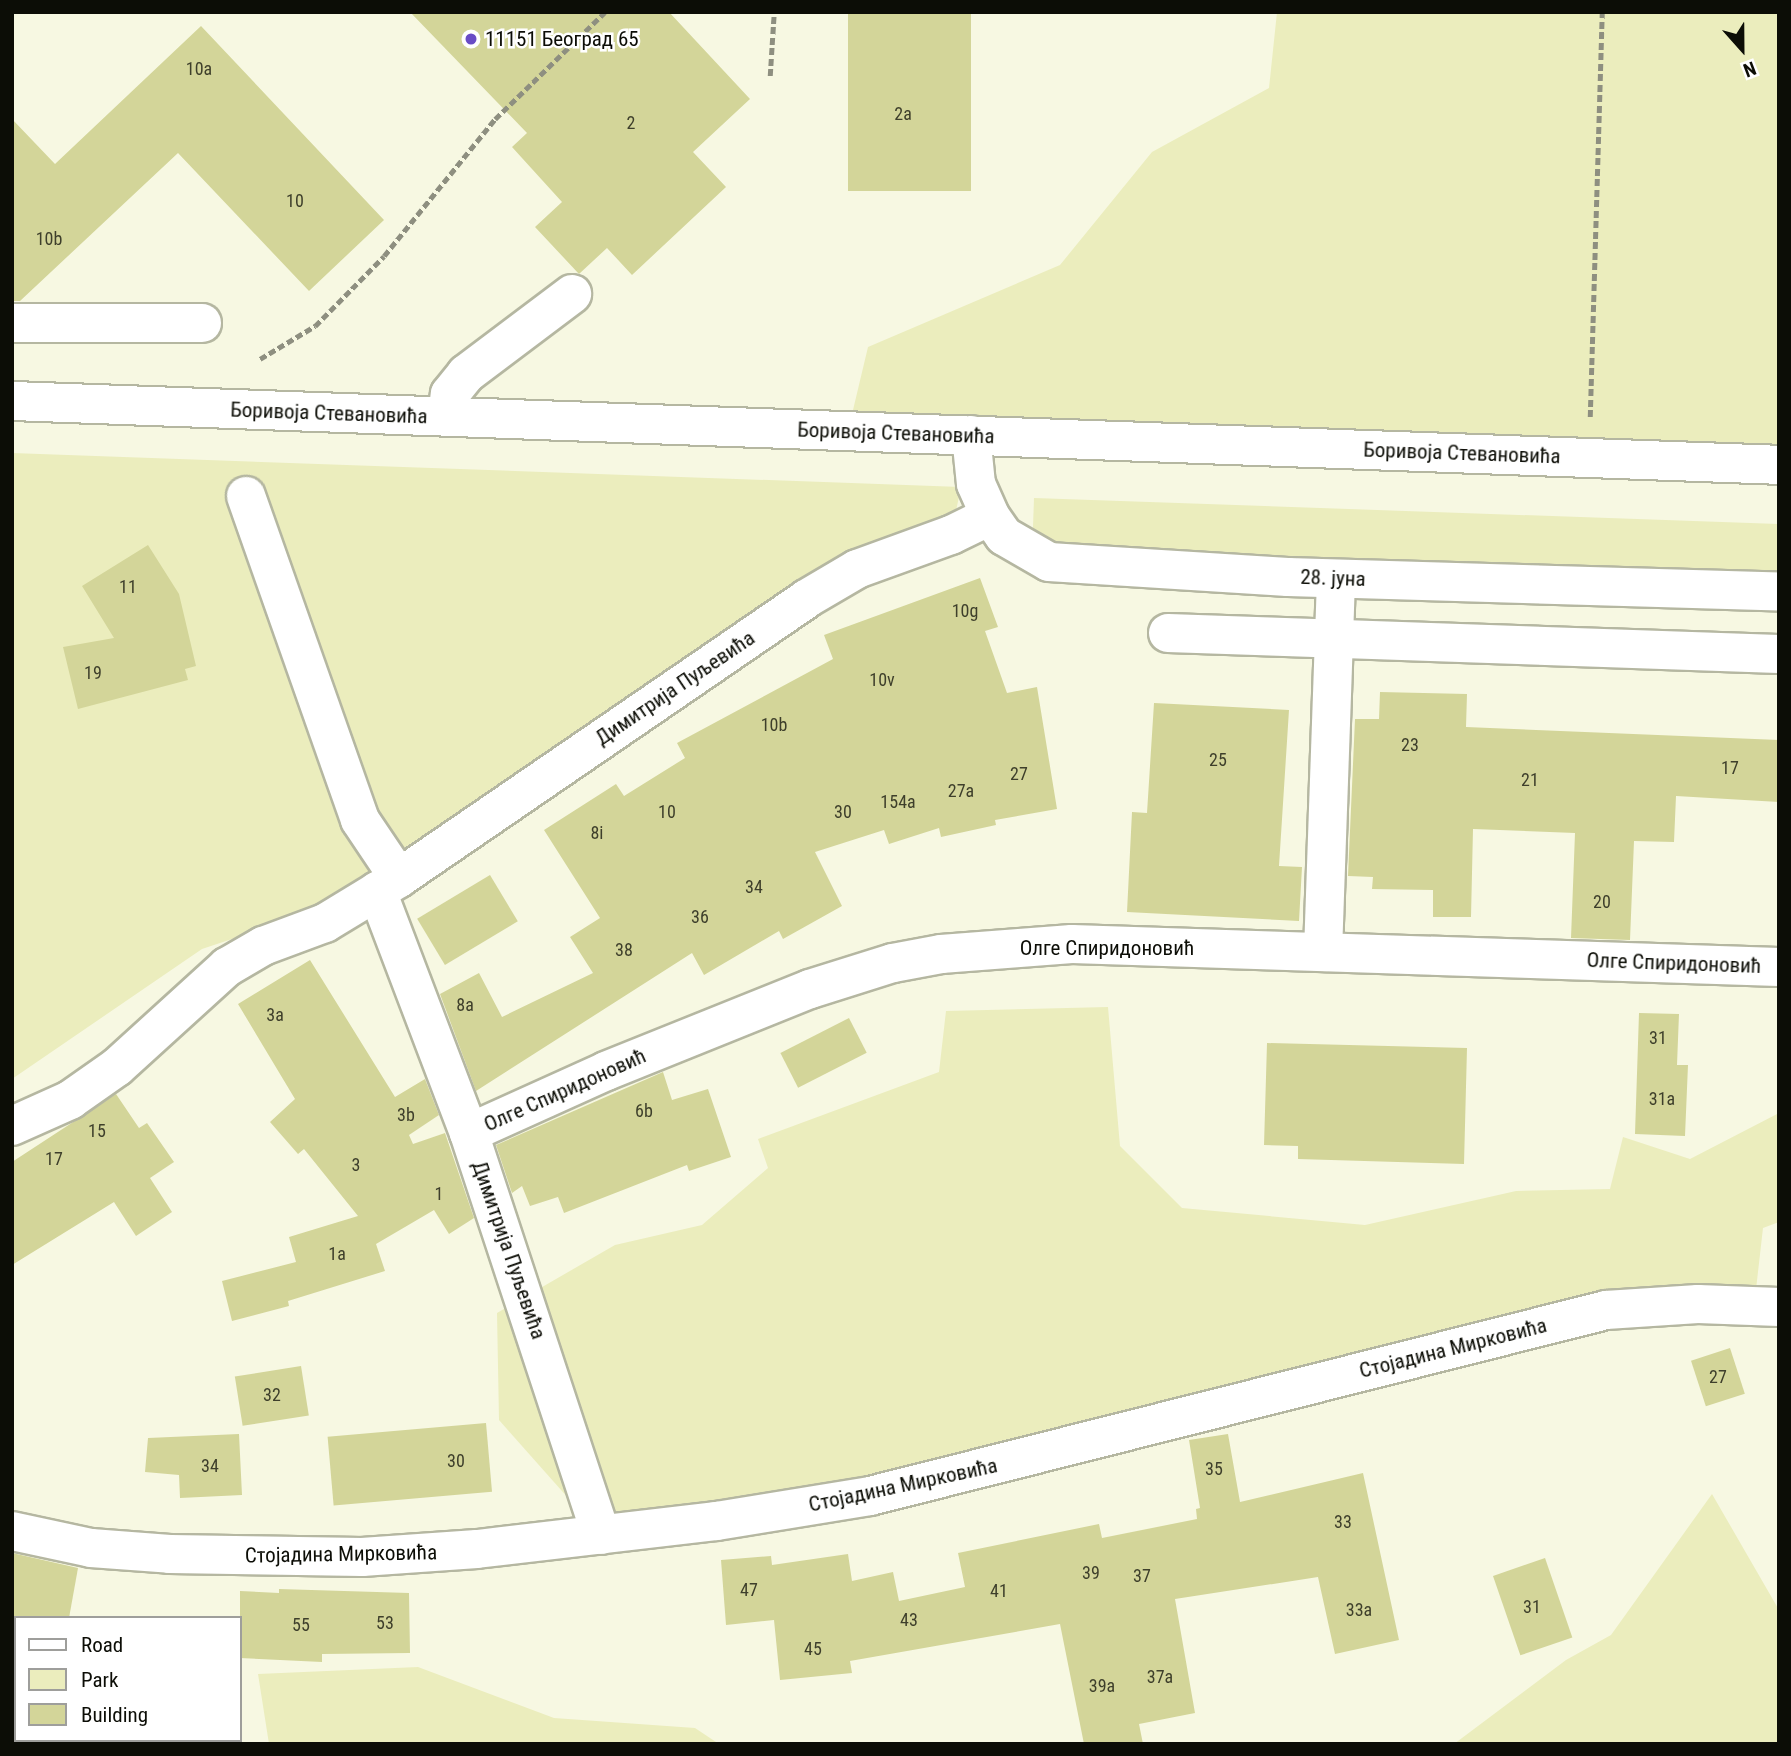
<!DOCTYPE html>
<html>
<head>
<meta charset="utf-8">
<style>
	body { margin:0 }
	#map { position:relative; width:1791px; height:1756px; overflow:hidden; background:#f7f8e2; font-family:"Roboto Condensed",sans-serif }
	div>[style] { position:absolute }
	.green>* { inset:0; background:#ebedbd; transform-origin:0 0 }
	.building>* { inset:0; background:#d3d599; transform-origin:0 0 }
	.path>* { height:4.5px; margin-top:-2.25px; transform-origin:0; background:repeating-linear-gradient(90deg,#8e8f80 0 7px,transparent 0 10.5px) }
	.roads { filter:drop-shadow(2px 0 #b5b7a1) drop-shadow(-2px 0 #b5b7a1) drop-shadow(0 2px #b5b7a1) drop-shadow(0 -2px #b5b7a1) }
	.minor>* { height:38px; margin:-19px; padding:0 19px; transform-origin:19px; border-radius:19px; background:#fff }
	.dots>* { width:19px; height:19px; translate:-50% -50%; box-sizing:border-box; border:4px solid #fff; border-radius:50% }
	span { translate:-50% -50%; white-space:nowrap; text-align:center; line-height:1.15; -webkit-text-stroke:5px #fff; paint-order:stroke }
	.number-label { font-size:18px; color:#3e3f2b }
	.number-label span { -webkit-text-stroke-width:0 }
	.poi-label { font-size:21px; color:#0c0d06 }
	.left { translate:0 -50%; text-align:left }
	.street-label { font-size:21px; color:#0c0d06 }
	.frame { position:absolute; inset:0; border:14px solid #0c0d06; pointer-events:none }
	.legend { position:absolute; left:14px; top:1616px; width:228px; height:126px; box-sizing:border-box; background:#fff; border:2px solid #9e9e9b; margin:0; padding:9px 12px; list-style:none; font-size:21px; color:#0c0d06 }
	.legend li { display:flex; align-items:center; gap:14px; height:35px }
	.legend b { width:35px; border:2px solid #9e9e9b }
	.north { position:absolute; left:1707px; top:14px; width:70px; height:70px; -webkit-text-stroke:5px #fff; paint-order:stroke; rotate:159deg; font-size:19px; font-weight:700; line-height:28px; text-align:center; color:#0c0d06 }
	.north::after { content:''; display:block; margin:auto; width:24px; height:32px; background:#0c0d06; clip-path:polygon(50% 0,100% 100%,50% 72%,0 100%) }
</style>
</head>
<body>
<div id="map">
	<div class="green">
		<i style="clip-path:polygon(1277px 12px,1779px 12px,1779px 456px,848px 431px,868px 347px,1060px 265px,1152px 152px,1269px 88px)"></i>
		<i style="clip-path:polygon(12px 453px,961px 487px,951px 535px,902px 551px,377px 891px,202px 949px,12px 1079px)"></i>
		<i style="left:1034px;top:498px;width:745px;height:61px;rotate:2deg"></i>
		<i style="clip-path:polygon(1108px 1007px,1120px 1146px,1182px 1208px,1365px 1225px,1516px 1191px,1610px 1189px,1623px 1137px,1690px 1159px,1779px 1113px,1779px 1222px,1763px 1228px,1754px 1307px,1605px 1310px,1279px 1397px,601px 1535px,499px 1420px,497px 1313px,615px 1245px,702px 1225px,768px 1168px,758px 1139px,939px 1072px,946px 1011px)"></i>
		<i style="clip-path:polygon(1712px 1494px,1779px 1610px,1779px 1744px,1454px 1744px,1566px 1660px,1611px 1635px)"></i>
		<i style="clip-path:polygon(418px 1667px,554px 1718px,695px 1728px,719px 1744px,269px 1744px,258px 1674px)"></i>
	</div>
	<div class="building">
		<i style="clip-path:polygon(410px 12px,669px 12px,750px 99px,693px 152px,726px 187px,632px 275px,607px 248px,579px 274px,535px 227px,562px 202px,512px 147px,527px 133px)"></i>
		<i style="left:848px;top:12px;width:123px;height:179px"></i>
		<i style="clip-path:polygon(201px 26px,384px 220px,309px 291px,178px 153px,20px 301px,12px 301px,12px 119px,55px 164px)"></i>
		<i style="clip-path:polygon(148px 545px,179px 594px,196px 666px,185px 669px,188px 680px,78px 709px,63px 647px,114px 638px,82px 586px)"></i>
		<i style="clip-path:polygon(980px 578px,998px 627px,985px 631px,1007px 693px,1037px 687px,1057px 809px,995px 820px,996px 825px,941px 837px,939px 828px,889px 844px,884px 830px,815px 852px,842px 906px,783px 939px,779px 931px,704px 975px,692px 953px,476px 1091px,440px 994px,479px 973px,502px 1017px,593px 973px,570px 937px,600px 918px,544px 830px,616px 784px,624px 796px,685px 758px,677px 743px,833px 659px,824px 635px)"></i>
		<i style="clip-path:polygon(1380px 692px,1467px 694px,1466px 727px,1779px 740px,1779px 802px,1676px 796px,1674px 842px,1634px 841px,1630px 940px,1571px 938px,1575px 833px,1473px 829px,1471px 917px,1433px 917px,1433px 890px,1372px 889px,1373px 877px,1348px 876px,1355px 719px,1379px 719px)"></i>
		<i style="clip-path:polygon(1154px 703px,1289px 710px,1279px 866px,1302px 867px,1299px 921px,1127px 912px,1132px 812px,1147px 813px)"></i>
		<i style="left:490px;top:875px;width:54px;height:85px;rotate:59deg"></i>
		<i style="clip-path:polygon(310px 960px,395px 1097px,425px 1079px,439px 1115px,409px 1135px,413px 1144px,445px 1133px,474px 1218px,449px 1234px,434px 1210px,376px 1244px,385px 1271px,288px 1301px,289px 1306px,232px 1321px,222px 1281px,296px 1262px,289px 1237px,358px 1216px,304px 1149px,298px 1154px,270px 1122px,295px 1099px,238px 1004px)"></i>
		<i style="clip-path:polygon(1639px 1013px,1679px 1014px,1677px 1065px,1688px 1065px,1685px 1136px,1635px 1134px)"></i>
		<i style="left:849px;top:1018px;width:39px;height:77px;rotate:63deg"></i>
		<i style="clip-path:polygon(1267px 1043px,1467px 1048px,1464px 1164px,1298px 1159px,1298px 1146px,1264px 1145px)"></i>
		<i style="clip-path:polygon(663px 1072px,672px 1100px,708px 1089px,731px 1157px,689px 1171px,687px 1165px,564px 1213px,558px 1197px,530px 1206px,522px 1186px,512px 1193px,496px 1145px)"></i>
		<i style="clip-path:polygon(116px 1094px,139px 1128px,147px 1123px,174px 1162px,150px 1178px,172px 1212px,136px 1236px,114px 1202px,12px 1265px,12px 1162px)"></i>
		<i style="left:1730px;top:1348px;width:48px;height:41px;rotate:72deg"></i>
		<i style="left:301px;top:1366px;width:50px;height:67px;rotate:81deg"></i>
		<i style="left:486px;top:1423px;width:69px;height:159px;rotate:85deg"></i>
		<i style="clip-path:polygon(239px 1434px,242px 1495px,180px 1498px,179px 1475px,145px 1472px,148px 1438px)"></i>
		<i style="clip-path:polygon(1228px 1434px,1240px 1502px,1363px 1473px,1399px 1640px,1335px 1654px,1318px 1577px,1175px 1599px,1195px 1713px,1139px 1724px,1143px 1744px,1084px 1744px,1060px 1624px,850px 1661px,852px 1673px,780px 1680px,774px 1620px,726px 1625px,721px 1560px,771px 1556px,772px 1565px,848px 1554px,852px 1581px,893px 1572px,899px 1601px,965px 1587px,958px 1553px,1099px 1524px,1102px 1538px,1197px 1519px,1196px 1509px,1200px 1508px,1189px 1440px)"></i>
		<i style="clip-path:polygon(12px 1553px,78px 1568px,69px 1618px,12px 1618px)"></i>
		<i style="left:1545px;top:1558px;width:84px;height:55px;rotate:71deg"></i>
		<i style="clip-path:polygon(279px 1589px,409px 1593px,410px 1653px,322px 1654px,322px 1662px,240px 1658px,240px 1591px,279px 1593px)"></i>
	</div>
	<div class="path">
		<i style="left:770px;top:76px;width:64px;rotate:-86.4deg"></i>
		<i style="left:260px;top:359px;width:64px;rotate:-31deg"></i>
		<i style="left:315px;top:326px;width:98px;rotate:-45.4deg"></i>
		<i style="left:384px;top:256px;width:176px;rotate:-51deg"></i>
		<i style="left:495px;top:119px;width:153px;rotate:-44.2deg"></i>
		<i style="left:1590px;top:417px;width:405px;rotate:-88.3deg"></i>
	</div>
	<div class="roads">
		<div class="minor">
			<i style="left:12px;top:323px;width:190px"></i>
			<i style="left:12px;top:401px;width:1768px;rotate:2.07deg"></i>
			<i style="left:447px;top:417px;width:23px;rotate:-83deg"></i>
			<i style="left:450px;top:394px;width:26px;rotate:-51deg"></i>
			<i style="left:466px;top:374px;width:133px;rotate:-37deg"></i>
			<i style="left:971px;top:435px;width:49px;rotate:84.2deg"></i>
			<i style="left:976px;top:484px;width:35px;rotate:66deg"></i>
			<i style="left:990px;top:516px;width:24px;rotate:55deg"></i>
			<i style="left:1004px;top:536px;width:52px;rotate:30deg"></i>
			<i style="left:1049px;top:562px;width:239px;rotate:3.6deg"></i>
			<i style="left:1288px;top:577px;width:491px;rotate:1.7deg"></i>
			<i style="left:246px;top:496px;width:343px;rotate:70.6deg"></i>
			<i style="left:360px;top:820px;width:70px;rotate:56.1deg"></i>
			<i style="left:1168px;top:633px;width:611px;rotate:1.97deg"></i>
			<i style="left:377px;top:891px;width:259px;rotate:69.2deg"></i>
			<i style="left:469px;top:1133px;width:423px;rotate:71.8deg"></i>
			<i style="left:1323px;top:952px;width:373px;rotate:-88deg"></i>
			<i style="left:12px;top:1126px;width:64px;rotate:-24.1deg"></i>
			<i style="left:70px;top:1100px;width:57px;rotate:-35.1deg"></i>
			<i style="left:117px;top:1067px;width:149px;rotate:-42.3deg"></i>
			<i style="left:227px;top:967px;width:42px;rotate:-30.3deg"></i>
			<i style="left:263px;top:946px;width:66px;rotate:-20.4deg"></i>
			<i style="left:325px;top:923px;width:87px;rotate:-31.3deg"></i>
			<i style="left:399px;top:878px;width:493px;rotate:-34.4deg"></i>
			<i style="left:806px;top:599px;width:59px;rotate:-30.5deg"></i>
			<i style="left:857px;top:569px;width:100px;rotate:-19.9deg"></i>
			<i style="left:951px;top:535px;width:43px;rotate:-26deg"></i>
			<i style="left:469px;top:1133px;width:150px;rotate:-24.3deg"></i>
			<i style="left:606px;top:1071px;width:220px;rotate:-21.9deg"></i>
			<i style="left:810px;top:989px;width:87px;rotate:-17.4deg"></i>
			<i style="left:893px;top:963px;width:49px;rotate:-10.6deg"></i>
			<i style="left:941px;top:954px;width:131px;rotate:-4.4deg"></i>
			<i style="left:1072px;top:944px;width:707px;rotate:1.86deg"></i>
			<i style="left:12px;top:1531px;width:81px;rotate:12.1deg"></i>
			<i style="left:91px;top:1548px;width:79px;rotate:4.3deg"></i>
			<i style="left:170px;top:1554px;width:192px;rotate:0.9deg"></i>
			<i style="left:362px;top:1557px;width:115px;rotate:-4deg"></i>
			<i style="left:477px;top:1549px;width:242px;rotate:-6.7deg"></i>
			<i style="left:717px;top:1521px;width:155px;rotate:-9.3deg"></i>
			<i style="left:870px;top:1496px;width:759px;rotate:-14.18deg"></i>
			<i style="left:1606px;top:1310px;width:92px;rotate:-3.7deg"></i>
			<i style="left:1698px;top:1304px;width:81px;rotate:2.1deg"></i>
		</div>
	</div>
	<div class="dots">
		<i style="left:471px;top:39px;background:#694cc5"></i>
	</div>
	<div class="number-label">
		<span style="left:199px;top:69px">10a</span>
		<span style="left:903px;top:114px">2a</span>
		<span style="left:631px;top:123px">2</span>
		<span style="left:295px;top:201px">10</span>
		<span style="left:49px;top:239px">10b</span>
		<span style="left:128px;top:587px">11</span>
		<span style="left:965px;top:611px">10g</span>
		<span style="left:93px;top:673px">19</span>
		<span style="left:882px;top:680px">10v</span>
		<span style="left:774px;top:725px">10b</span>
		<span style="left:1410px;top:745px">23</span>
		<span style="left:1218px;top:760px">25</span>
		<span style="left:1730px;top:768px">17</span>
		<span style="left:1019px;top:774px">27</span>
		<span style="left:1530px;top:780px">21</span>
		<span style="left:961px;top:791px">27a</span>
		<span style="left:898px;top:802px">154a</span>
		<span style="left:667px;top:812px">10</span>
		<span style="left:843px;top:812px">30</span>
		<span style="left:597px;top:833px">8i</span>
		<span style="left:754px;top:887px">34</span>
		<span style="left:1602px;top:902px">20</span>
		<span style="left:700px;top:917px">36</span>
		<span style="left:624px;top:950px">38</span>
		<span style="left:465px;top:1005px">8a</span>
		<span style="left:275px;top:1015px">3a</span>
		<span style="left:1658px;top:1038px">31</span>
		<span style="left:1662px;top:1099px">31a</span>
		<span style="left:644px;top:1111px">6b</span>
		<span style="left:406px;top:1115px">3b</span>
		<span style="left:97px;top:1131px">15</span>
		<span style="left:54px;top:1159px">17</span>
		<span style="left:356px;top:1165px">3</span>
		<span style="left:439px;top:1194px">1</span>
		<span style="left:337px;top:1254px">1a</span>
		<span style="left:1718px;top:1377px">27</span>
		<span style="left:272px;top:1395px">32</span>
		<span style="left:456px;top:1461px">30</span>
		<span style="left:210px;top:1466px">34</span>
		<span style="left:1214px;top:1469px">35</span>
		<span style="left:1343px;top:1522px">33</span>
		<span style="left:1091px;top:1573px">39</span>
		<span style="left:1142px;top:1576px">37</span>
		<span style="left:749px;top:1590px">47</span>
		<span style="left:999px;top:1591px">41</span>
		<span style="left:1532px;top:1607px">31</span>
		<span style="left:1359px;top:1610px">33a</span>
		<span style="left:909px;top:1620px">43</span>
		<span style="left:385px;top:1623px">53</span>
		<span style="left:301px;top:1625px">55</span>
		<span style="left:813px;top:1649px">45</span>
		<span style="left:1160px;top:1677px">37a</span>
		<span style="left:1102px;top:1686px">39a</span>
	</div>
	<div class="poi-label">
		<span class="left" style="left:485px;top:39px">11151 Београд 65</span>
	</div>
	<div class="street-label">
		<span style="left:329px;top:413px;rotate:2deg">Боривоја Стевановића</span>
		<span style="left:896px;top:433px;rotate:2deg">Боривоја Стевановића</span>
		<span style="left:1462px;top:453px;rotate:2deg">Боривоја Стевановића</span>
		<span style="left:1333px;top:578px;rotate:2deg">28. јуна</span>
		<span style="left:675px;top:688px;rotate:-34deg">Димитрија Пуљевића</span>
		<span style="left:1107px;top:948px">Олге Спиридоновић</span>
		<span style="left:1674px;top:963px;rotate:2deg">Олге Спиридоновић</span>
		<span style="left:565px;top:1090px;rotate:-24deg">Олге Спиридоновић</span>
		<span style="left:509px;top:1250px;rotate:71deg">Димитрија Пуљевића</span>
		<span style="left:1453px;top:1348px;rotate:-14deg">Стојадина Мирковића</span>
		<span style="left:903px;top:1485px;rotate:-12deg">Стојадина Мирковића</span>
		<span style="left:341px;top:1554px;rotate:-1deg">Стојадина Мирковића</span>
	</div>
	<div class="frame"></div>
	<ul class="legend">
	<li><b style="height:9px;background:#fff"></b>Road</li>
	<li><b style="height:19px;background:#ebedbd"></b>Park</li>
	<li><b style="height:19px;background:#d3d599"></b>Building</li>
	</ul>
	<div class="north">N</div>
</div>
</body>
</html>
